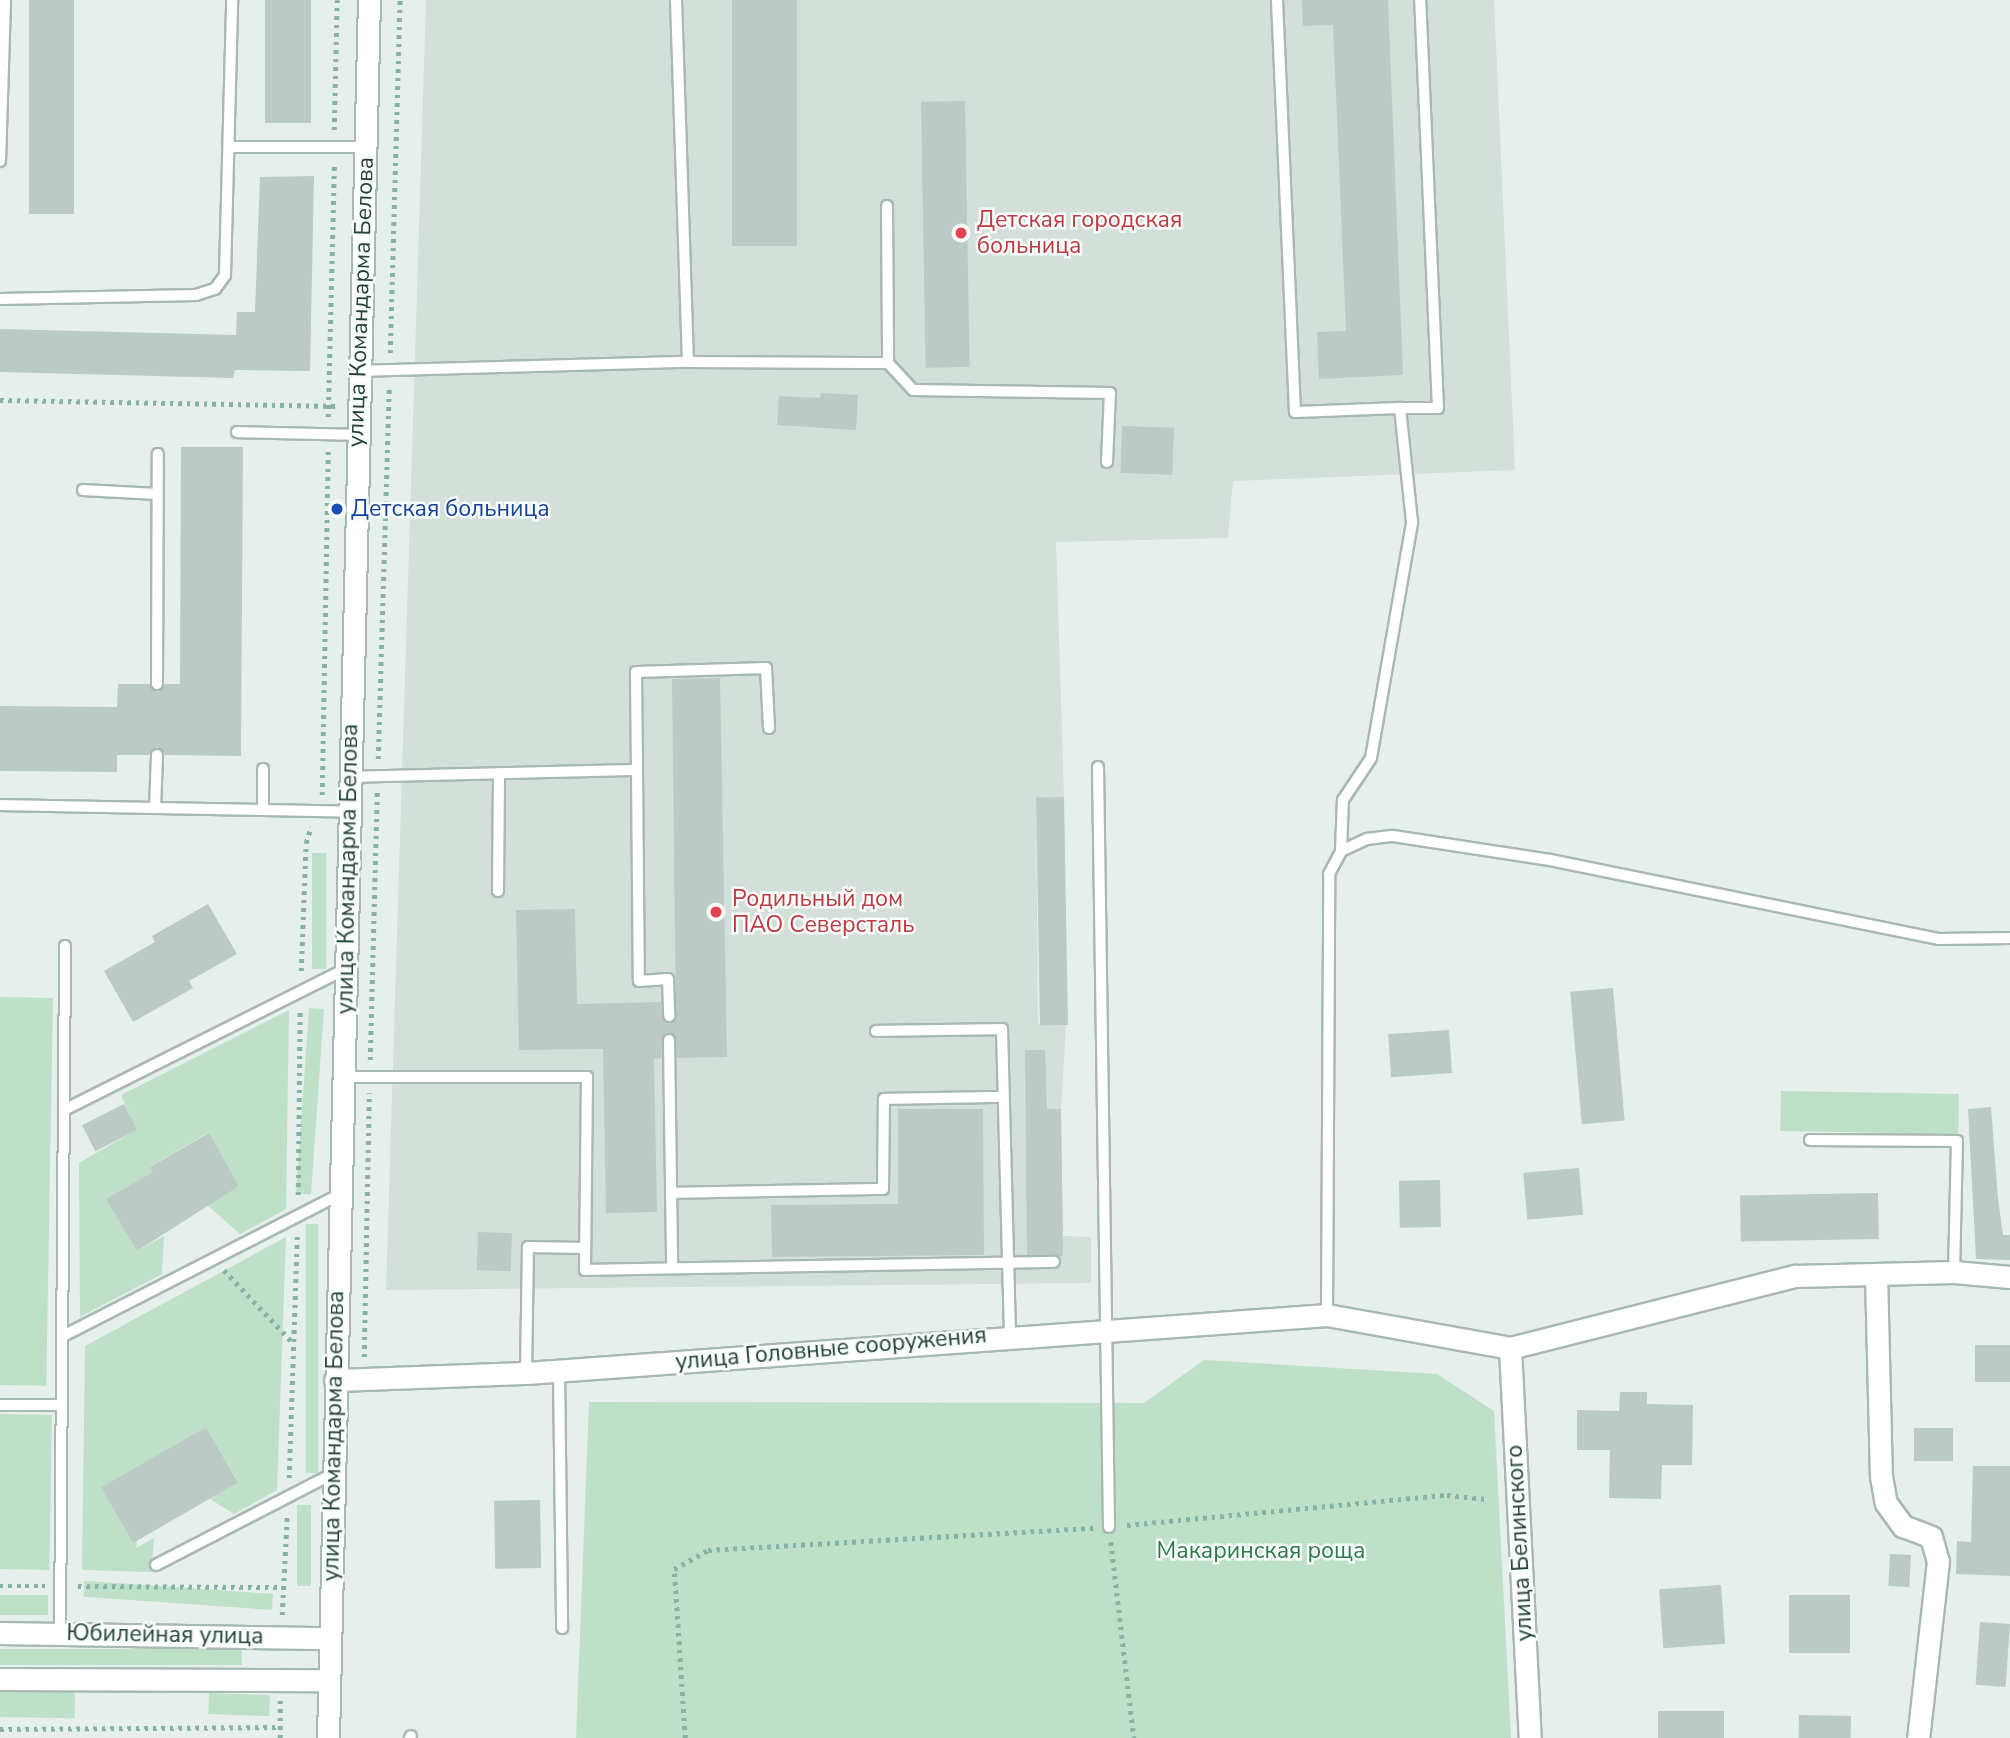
<!DOCTYPE html>
<html>
<head>
<meta charset="utf-8">
<style>
	body { margin:0 }
	#map { position:relative; width:2010px; height:1738px; overflow:hidden; background:#e6efeb; font-family:"Nunito Sans",sans-serif }
	div>[style] { position:absolute }
	.built>* { inset:0; background:#d4dfda }
	.green>* { inset:0; background:#bfe0c8; transform-origin:0 0 }
	.building>* { inset:0; background:#bbcac4; transform-origin:0 0 }
	.path>* { height:4.5px; margin-top:-2.25px; transform-origin:0; background:repeating-linear-gradient(90deg,#86b3a5 0 3.5px,transparent 0 8.5px) }
	.roads { filter:drop-shadow(2px 0 #a8b8b2) drop-shadow(-2px 0 #a8b8b2) drop-shadow(0 2px #a8b8b2) drop-shadow(0 -2px #a8b8b2) }
	.lane>* { height:10px; margin:-5px; padding:0 5px; transform-origin:5px; border-radius:5px; background:#fff }
	.street>* { height:21px; margin:-10.5px; padding:0 10.5px; transform-origin:10.5px; border-radius:10.5px; background:#fff }
	.secondary>* { height:21px; margin:-10.5px; padding:0 10.5px; transform-origin:10.5px; border-radius:10.5px; background:#fff }
	.dots>* { width:19px; height:19px; translate:-50% -50%; box-sizing:border-box; border:4px solid #f7fbf9; border-radius:50% }
	span { translate:-50% -50%; white-space:nowrap; text-align:center; line-height:1.15; -webkit-text-stroke:5px #f7fbf9; paint-order:stroke }
	.health-label { font-size:23px; color:#be3a42 }
	.left { translate:0 -50%; text-align:left }
	.street-label { font-size:23px; color:#24423a }
	.transit-label { font-size:23px; color:#164399 }
	.park-label { font-size:23px; color:#2d7a4b }
</style>
</head>
<body>
<div id="map">
	<div class="built">
		<i style="clip-path:polygon(426px 0,1494px 0,1515px 470px,1233px 481px,1228px 538px,1056px 542px,1064px 797px,1036px 799px,1038px 1024px,1066px 1025px,1061px 1109px,1063px 1236px,1091px 1237px,1091px 1283px,386px 1290px)"></i>
	</div>
	<div class="green">
		<i style="left:312px;top:853px;width:14px;height:116px"></i>
		<i style="left:0;top:997px;width:53px;height:388px;rotate:1deg"></i>
		<i style="left:309px;top:1008px;width:15px;height:186px;rotate:4deg"></i>
		<i style="clip-path:polygon(289px 1010px,286px 1209px,240px 1234px,207px 1205px,239px 1186px,208px 1133px,151px 1166px,153px 1172px,107px 1199px,137px 1251px,164px 1236px,162px 1274px,80px 1317px,79px 1163px,136px 1130px,121px 1095px)"></i>
		<i style="left:1781px;top:1091px;width:178px;height:40px;rotate:1deg"></i>
		<i style="left:306px;top:1224px;width:12px;height:249px"></i>
		<i style="clip-path:polygon(286px 1237px,277px 1490px,234px 1514px,210px 1499px,238px 1482px,206px 1427px,152px 1459px,136px 1548px,154px 1538px,151px 1572px,82px 1570px,85px 1346px)"></i>
		<i style="clip-path:polygon(1204px 1360px,1437px 1374px,1494px 1411px,1511px 1738px,576px 1738px,589px 1402px,1144px 1403px)"></i>
		<i style="left:0;top:1414px;width:52px;height:155px;rotate:1deg"></i>
		<i style="left:297px;top:1505px;width:14px;height:81px"></i>
		<i style="left:273px;top:1594px;width:16px;height:189px;rotate:94deg"></i>
		<i style="left:0;top:1595px;width:48px;height:20px"></i>
		<i style="left:0;top:1649px;width:242px;height:16px"></i>
		<i style="left:0;top:1691px;width:75px;height:26px;rotate:1deg"></i>
		<i style="left:209px;top:1693px;width:61px;height:21px;rotate:2deg"></i>
	</div>
	<div class="building">
		<i style="left:29px;top:0;width:45px;height:214px"></i>
		<i style="left:265px;top:0;width:46px;height:123px"></i>
		<i style="left:732px;top:0;width:65px;height:246px"></i>
		<i style="clip-path:polygon(1302px 0,1388px 0,1403px 375px,1319px 379px,1317px 332px,1346px 331px,1333px 25px,1303px 26px)"></i>
		<i style="left:965px;top:101px;width:266px;height:44px;rotate:89deg"></i>
		<i style="clip-path:polygon(314px 176px,310px 371px,235px 370px,233px 378px,0 372px,0 329px,236px 335px,237px 312px,255px 312px,260px 177px)"></i>
		<i style="clip-path:polygon(821px 393px,858px 395px,856px 430px,777px 425px,779px 396px,820px 398px)"></i>
		<i style="left:1122px;top:426px;width:52px;height:47px;rotate:2deg"></i>
		<i style="clip-path:polygon(181px 447px,243px 447px,241px 756px,165px 755px,157px 747px,149px 755px,117px 755px,117px 772px,0 771px,0 706px,117px 707px,118px 684px,149px 684px,158px 692px,165px 684px,180px 684px)"></i>
		<i style="clip-path:polygon(720px 678px,727px 1057px,677px 1058px,675px 1035px,663px 1036px,661px 1058px,654px 1059px,657px 1212px,606px 1213px,603px 1049px,519px 1050px,516px 910px,575px 909px,577px 1004px,661px 1002px,663px 1021px,676px 1020px,672px 679px)"></i>
		<i style="left:1064px;top:797px;width:228px;height:28px;rotate:89deg"></i>
		<i style="clip-path:polygon(208px 904px,237px 954px,189px 981px,193px 988px,133px 1022px,104px 971px,155px 942px,152px 936px)"></i>
		<i style="left:1613px;top:988px;width:133px;height:43px;rotate:85deg"></i>
		<i style="left:1449px;top:1030px;width:43px;height:61px;rotate:86deg"></i>
		<i style="clip-path:polygon(1025px 1050px,1045px 1050px,1047px 1109px,1061px 1109px,1063px 1256px,1027px 1255px)"></i>
		<i style="left:124px;top:1104px;width:29px;height:47px;rotate:63deg"></i>
		<i style="clip-path:polygon(1991px 1107px,1998px 1199px,2003px 1235px,2010px 1235px,2010px 1260px,1976px 1259px,1968px 1109px)"></i>
		<i style="clip-path:polygon(898px 1109px,983px 1109px,984px 1255px,772px 1257px,771px 1205px,898px 1204px)"></i>
		<i style="clip-path:polygon(209px 1133px,239px 1186px,137px 1251px,106px 1199px,153px 1172px,150px 1167px)"></i>
		<i style="left:1579px;top:1168px;width:47px;height:56px;rotate:85deg"></i>
		<i style="left:1440px;top:1180px;width:47px;height:41px;rotate:89deg"></i>
		<i style="left:1878px;top:1193px;width:46px;height:138px;rotate:89deg"></i>
		<i style="left:478px;top:1232px;width:34px;height:38px;rotate:2deg"></i>
		<i style="left:1975px;top:1345px;width:35px;height:37px"></i>
		<i style="clip-path:polygon(1620px 1392px,1647px 1392px,1647px 1404px,1693px 1405px,1692px 1465px,1662px 1465px,1661px 1499px,1609px 1498px,1610px 1450px,1577px 1450px,1577px 1410px,1619px 1411px)"></i>
		<i style="left:206px;top:1427px;width:64px;height:121px;rotate:60deg"></i>
		<i style="left:1953px;top:1428px;width:33px;height:39px;rotate:90deg"></i>
		<i style="clip-path:polygon(1973px 1466px,2010px 1466px,2010px 1576px,1956px 1574px,1957px 1541px,1971px 1542px)"></i>
		<i style="left:540px;top:1500px;width:68px;height:46px;rotate:89deg"></i>
		<i style="left:1890px;top:1554px;width:21px;height:32px;rotate:3deg"></i>
		<i style="left:1721px;top:1585px;width:59px;height:62px;rotate:86deg"></i>
		<i style="left:1789px;top:1595px;width:61px;height:58px"></i>
		<i style="left:1980px;top:1622px;width:30px;height:63px;rotate:4deg"></i>
		<i style="left:1724px;top:1711px;width:27px;height:66px;rotate:90deg"></i>
		<i style="left:1799px;top:1715px;width:52px;height:23px;rotate:1deg"></i>
	</div>
	<div class="path">
		<i style="left:334px;top:130px;width:130px;rotate:-88.7deg"></i>
		<i style="left:390px;top:353px;width:353px;rotate:-88.4deg"></i>
		<i style="left:0;top:400px;width:339px;rotate:1deg"></i>
		<i style="left:328px;top:417px;width:253px;rotate:-88.6deg"></i>
		<i style="left:378px;top:759px;width:373px;rotate:-88.3deg"></i>
		<i style="left:322px;top:795px;width:344px;rotate:-89deg"></i>
		<i style="left:301px;top:971px;width:128px;rotate:-87.8deg"></i>
		<i style="left:306px;top:843px;width:17px;rotate:-73deg"></i>
		<i style="left:370px;top:1060px;width:268px;rotate:-88.5deg"></i>
		<i style="left:298px;top:1195px;width:184px;rotate:-89.4deg"></i>
		<i style="left:224px;top:1270px;width:100px;rotate:46.6deg"></i>
		<i style="left:364px;top:1357px;width:264px;rotate:-88.9deg"></i>
		<i style="left:289px;top:1478px;width:243px;rotate:-88.1deg"></i>
		<i style="left:1127px;top:1525px;width:321px;rotate:-5.4deg"></i>
		<i style="left:1447px;top:1495px;width:39px;rotate:6deg"></i>
		<i style="left:1111px;top:1542px;width:197px;rotate:83.3deg"></i>
		<i style="left:0;top:1586px;width:45px"></i>
		<i style="left:78px;top:1586px;width:204px;rotate:0.3deg"></i>
		<i style="left:282px;top:1615px;width:100px;rotate:-87.1deg"></i>
		<i style="left:0;top:1729px;width:280px;rotate:-0.4deg"></i>
		<i style="left:280px;top:1738px;width:38px;rotate:-90deg"></i>
		<i style="left:685px;top:1738px;width:169px;rotate:-93.7deg"></i>
		<i style="left:674px;top:1569px;width:39px;rotate:-29deg"></i>
		<i style="left:708px;top:1550px;width:387px;rotate:-3.3deg"></i>
	</div>
	<div class="roads">
		<div class="lane">
			<i style="left:676px;top:0;width:362px;rotate:88.1deg"></i>
			<i style="left:1277px;top:0;width:412px;rotate:87.5deg"></i>
			<i style="left:1295px;top:412px;width:105px;rotate:-2.2deg"></i>
			<i style="left:231px;top:147px;width:134px"></i>
			<i style="left:0;top:161px;width:161px;rotate:-88.2deg"></i>
			<i style="left:887px;top:206px;width:157px;rotate:89.6deg"></i>
			<i style="left:0;top:299px;width:196px;rotate:-1.2deg"></i>
			<i style="left:196px;top:295px;width:20px;rotate:-18deg"></i>
			<i style="left:215px;top:289px;width:17px;rotate:-54deg"></i>
			<i style="left:225px;top:275px;width:275px;rotate:-88.5deg"></i>
			<i style="left:357px;top:371px;width:331px;rotate:-1.6deg"></i>
			<i style="left:688px;top:362px;width:200px;rotate:0.3deg"></i>
			<i style="left:888px;top:363px;width:37px;rotate:47deg"></i>
			<i style="left:913px;top:390px;width:197px;rotate:0.9deg"></i>
			<i style="left:1110px;top:393px;width:69px;rotate:92.5deg"></i>
			<i style="left:237px;top:432px;width:120px;rotate:1.4deg"></i>
			<i style="left:83px;top:490px;width:74px;rotate:3.1deg"></i>
			<i style="left:157px;top:684px;width:230px;rotate:-89.8deg"></i>
			<i style="left:1098px;top:767px;width:760px;rotate:89.17deg"></i>
			<i style="left:263px;top:769px;width:41px;rotate:90deg"></i>
			<i style="left:637px;top:770px;width:211px;rotate:89.5deg"></i>
			<i style="left:639px;top:981px;width:29px;rotate:-4deg"></i>
			<i style="left:668px;top:979px;width:37px;rotate:88deg"></i>
			<i style="left:350px;top:777px;width:287px;rotate:-1.4deg"></i>
			<i style="left:637px;top:770px;width:98px;rotate:-90.6deg"></i>
			<i style="left:636px;top:672px;width:130px;rotate:-1.8deg"></i>
			<i style="left:766px;top:668px;width:60px;rotate:87.1deg"></i>
			<i style="left:0;top:805px;width:350px;rotate:1.1deg"></i>
			<i style="left:155px;top:808px;width:53px;rotate:-87.8deg"></i>
			<i style="left:1341px;top:851px;width:51px;rotate:-87.8deg"></i>
			<i style="left:1343px;top:800px;width:50px;rotate:-56.3deg"></i>
			<i style="left:1371px;top:758px;width:240px;rotate:-80.1deg"></i>
			<i style="left:1412px;top:522px;width:115px;rotate:-96deg"></i>
			<i style="left:1400px;top:408px;width:38px"></i>
			<i style="left:1438px;top:408px;width:408px;rotate:-92.5deg"></i>
			<i style="left:498px;top:891px;width:118px;rotate:-89.5deg"></i>
			<i style="left:876px;top:1031px;width:126px;rotate:-0.9deg"></i>
			<i style="left:1002px;top:1029px;width:306px;rotate:88.5deg"></i>
			<i style="left:669px;top:1040px;width:227px;rotate:89.2deg"></i>
			<i style="left:343px;top:1077px;width:244px"></i>
			<i style="left:587px;top:1077px;width:193px;rotate:90.6deg"></i>
			<i style="left:585px;top:1270px;width:469px;rotate:-1deg"></i>
			<i style="left:66px;top:1109px;width:312px;rotate:-26.6deg"></i>
			<i style="left:1810px;top:1140px;width:147px;rotate:0.4deg"></i>
			<i style="left:1957px;top:1141px;width:131px;rotate:91.3deg"></i>
			<i style="left:671px;top:1193px;width:212px;rotate:-1.1deg"></i>
			<i style="left:883px;top:1189px;width:90px;rotate:-89.4deg"></i>
			<i style="left:884px;top:1099px;width:119px;rotate:-1deg"></i>
			<i style="left:1327px;top:1315px;width:441px;rotate:-89.7deg"></i>
			<i style="left:1329px;top:874px;width:26px;rotate:-62deg"></i>
			<i style="left:1341px;top:851px;width:29px;rotate:-25deg"></i>
			<i style="left:1367px;top:839px;width:26px;rotate:-7deg"></i>
			<i style="left:1393px;top:836px;width:159px;rotate:8.7deg"></i>
			<i style="left:1550px;top:860px;width:396px;rotate:11.5deg"></i>
			<i style="left:1938px;top:939px;width:72px;rotate:-0.8deg"></i>
			<i style="left:65px;top:1335px;width:309px;rotate:-27.1deg"></i>
			<i style="left:559px;top:1370px;width:258px;rotate:89.3deg"></i>
			<i style="left:526px;top:1373px;width:126px;rotate:-89.1deg"></i>
			<i style="left:528px;top:1247px;width:57px;rotate:1deg"></i>
			<i style="left:0;top:1405px;width:61px"></i>
			<i style="left:156px;top:1565px;width:198px;rotate:-27.3deg"></i>
			<i style="left:60px;top:1633px;width:687px;rotate:-89.58deg"></i>
			<i style="left:410px;top:1738px;width:2px;rotate:-63deg"></i>
		</div>
		<div class="street">
			<i style="left:1876px;top:1274px;width:202px;rotate:88.6deg"></i>
			<i style="left:1881px;top:1476px;width:27px;rotate:80deg"></i>
			<i style="left:1886px;top:1503px;width:29px;rotate:54deg"></i>
			<i style="left:1903px;top:1526px;width:30px;rotate:21deg"></i>
			<i style="left:1931px;top:1537px;width:25px;rotate:74deg"></i>
			<i style="left:1938px;top:1561px;width:178px;rotate:96.4deg"></i>
			<i style="left:1510px;top:1348px;width:391px;rotate:87.1deg"></i>
			<i style="left:335px;top:1380px;width:191px;rotate:-2.1deg"></i>
			<i style="left:526px;top:1373px;width:803px;rotate:-4.14deg"></i>
			<i style="left:1327px;top:1315px;width:186px;rotate:10.2deg"></i>
			<i style="left:1510px;top:1348px;width:294px;rotate:-14.2deg"></i>
			<i style="left:1795px;top:1276px;width:159px;rotate:-1.4deg"></i>
			<i style="left:1954px;top:1272px;width:56px;rotate:5.1deg"></i>
		</div>
		<div class="secondary">
			<i style="left:0;top:1633px;width:329px;rotate:0.9deg"></i>
			<i style="left:0;top:1679px;width:329px;rotate:0.2deg"></i>
			<i style="left:328px;top:1738px;width:1738px;rotate:-88.65deg"></i>
		</div>
	</div>
	<div class="dots">
		<i style="left:961px;top:233px;background:#e0444e"></i>
		<i style="left:337px;top:509px;background:#1a4fb4"></i>
		<i style="left:716px;top:912px;background:#e0444e"></i>
	</div>
	<div class="health-label">
		<span class="left" style="left:977px;top:233px">Детская городская<br>больница</span>
		<span class="left" style="left:732px;top:912px">Родильный дом<br>ПАО Северсталь</span>
	</div>
	<div class="street-label">
		<span style="left:361px;top:302px;rotate:-88deg">улица Командарма Белова</span>
		<span style="left:348px;top:869px;rotate:-89deg">улица Командарма Белова</span>
		<span style="left:831px;top:1349px;rotate:-5deg">улица Головные сооружения</span>
		<span style="left:334px;top:1436px;rotate:-89deg">улица Командарма Белова</span>
		<span style="left:1520px;top:1543px;rotate:-93deg">улица Белинского</span>
		<span style="left:165px;top:1635px;rotate:1deg">Юбилейная улица</span>
	</div>
	<div class="transit-label">
		<span class="left" style="left:351px;top:509px">Детская больница</span>
	</div>
	<div class="park-label">
		<span style="left:1261px;top:1551px">Макаринская роща</span>
	</div>
</div>
</body>
</html>
